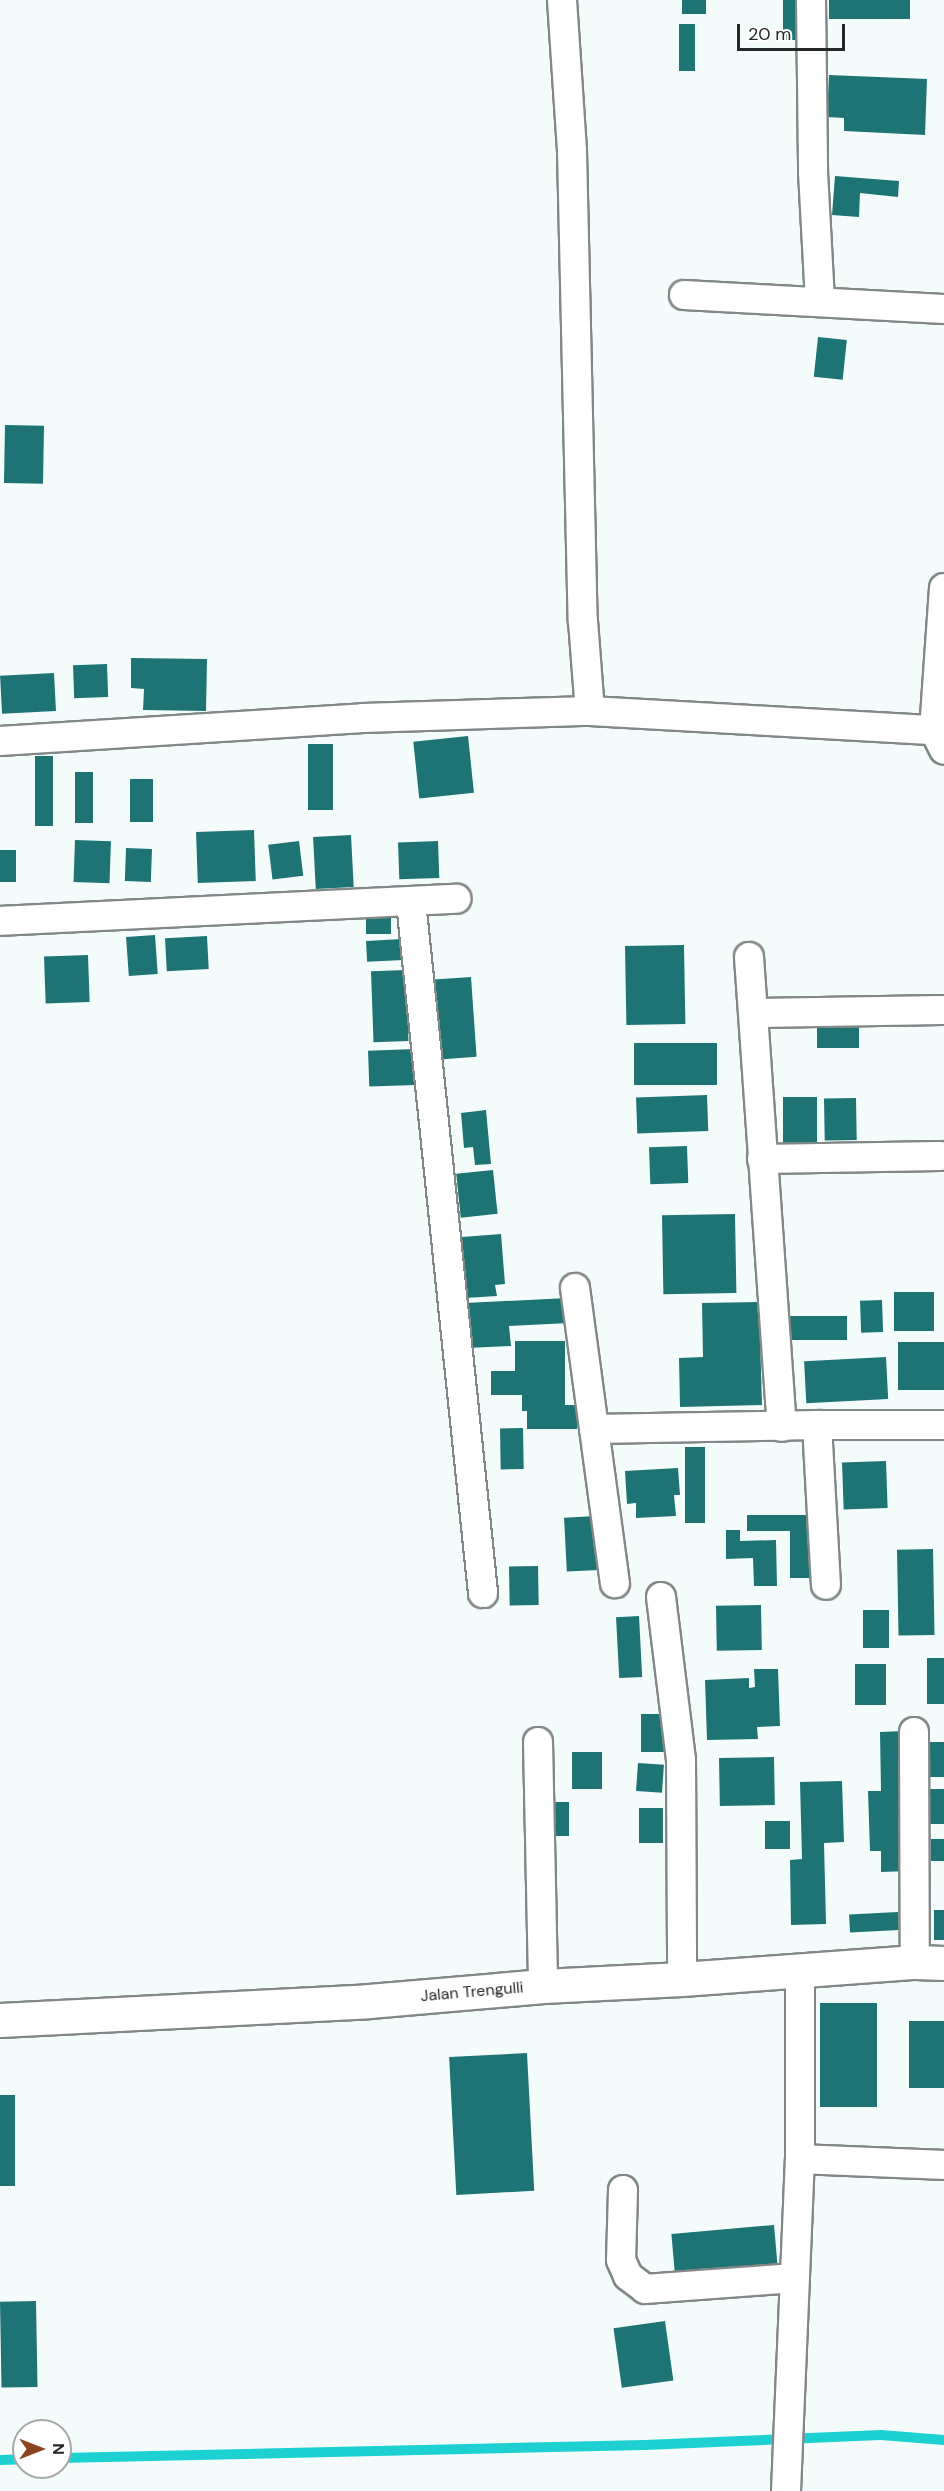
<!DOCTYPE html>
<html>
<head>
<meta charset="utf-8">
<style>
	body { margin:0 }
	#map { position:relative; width:944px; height:2491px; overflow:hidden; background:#f4fcfb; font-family:"DM Sans",sans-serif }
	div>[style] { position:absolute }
	.stream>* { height:10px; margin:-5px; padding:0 5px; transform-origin:5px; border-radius:5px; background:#1dd1d3 }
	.building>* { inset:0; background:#1e7474; transform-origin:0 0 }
	.roads { filter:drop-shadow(2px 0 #818887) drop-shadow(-2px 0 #818887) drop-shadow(0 2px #818887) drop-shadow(0 -2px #818887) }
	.street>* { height:28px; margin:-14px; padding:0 14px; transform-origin:14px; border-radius:14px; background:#fff }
	.secondary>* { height:33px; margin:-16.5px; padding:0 16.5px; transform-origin:16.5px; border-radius:16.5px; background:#fff }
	span { translate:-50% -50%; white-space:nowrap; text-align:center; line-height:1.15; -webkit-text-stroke:6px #fff; paint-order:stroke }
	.street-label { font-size:16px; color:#242727 }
	.north { position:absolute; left:12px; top:2419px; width:60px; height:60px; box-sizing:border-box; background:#fff; border:2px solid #a7a9a9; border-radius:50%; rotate:90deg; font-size:16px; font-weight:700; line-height:24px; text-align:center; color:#242727 }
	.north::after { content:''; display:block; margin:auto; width:21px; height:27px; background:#8b441f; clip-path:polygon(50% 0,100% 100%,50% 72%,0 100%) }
	.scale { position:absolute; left:737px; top:24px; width:108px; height:27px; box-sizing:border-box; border:3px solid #242727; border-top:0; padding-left:8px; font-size:18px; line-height:21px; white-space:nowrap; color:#242727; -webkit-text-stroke:4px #fff; paint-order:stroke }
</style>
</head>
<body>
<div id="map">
	<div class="stream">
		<i style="left:60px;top:2458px;width:585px;rotate:-1.27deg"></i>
		<i style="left:645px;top:2445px;width:236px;rotate:-2.4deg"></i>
		<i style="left:881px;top:2435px;width:63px;rotate:4.5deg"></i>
		<i style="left:0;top:2460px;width:24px;rotate:-2deg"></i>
	</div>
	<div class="building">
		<i style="left:682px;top:0;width:24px;height:14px"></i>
		<i style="left:783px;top:0;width:19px;height:40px"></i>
		<i style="left:829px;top:0;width:81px;height:19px"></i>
		<i style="left:679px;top:24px;width:16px;height:47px"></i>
		<i style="clip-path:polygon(829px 75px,927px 79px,925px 135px,844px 131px,844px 118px,827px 117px)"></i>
		<i style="clip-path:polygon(835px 176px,899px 181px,898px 197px,860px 193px,859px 217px,832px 215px)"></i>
		<i style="left:818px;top:337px;width:29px;height:40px;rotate:6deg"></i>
		<i style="left:5px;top:425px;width:39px;height:58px;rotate:1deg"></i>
		<i style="clip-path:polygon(131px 658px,207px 659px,206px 711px,143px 710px,144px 689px,131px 688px)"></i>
		<i style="left:107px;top:664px;width:33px;height:34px;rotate:88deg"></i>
		<i style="left:54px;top:673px;width:38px;height:54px;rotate:87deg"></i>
		<i style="left:468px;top:736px;width:57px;height:55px;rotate:84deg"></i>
		<i style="left:308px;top:744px;width:25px;height:66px"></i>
		<i style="left:35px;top:756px;width:18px;height:70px"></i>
		<i style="left:75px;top:772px;width:18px;height:51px"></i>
		<i style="left:130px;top:779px;width:23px;height:43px"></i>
		<i style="left:254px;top:830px;width:51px;height:58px;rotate:88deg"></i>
		<i style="left:351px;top:835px;width:52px;height:38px;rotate:87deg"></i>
		<i style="left:75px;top:840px;width:36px;height:42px;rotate:2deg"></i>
		<i style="left:299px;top:841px;width:35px;height:31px;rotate:83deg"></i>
		<i style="left:438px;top:841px;width:37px;height:40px;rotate:88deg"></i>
		<i style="left:126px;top:848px;width:26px;height:33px;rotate:2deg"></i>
		<i style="left:0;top:850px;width:16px;height:32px"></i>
		<i style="left:366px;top:915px;width:25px;height:19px"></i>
		<i style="left:155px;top:935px;width:39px;height:29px;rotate:86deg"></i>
		<i style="left:207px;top:936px;width:33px;height:42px;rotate:87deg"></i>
		<i style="left:402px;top:939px;width:21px;height:36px;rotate:87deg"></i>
		<i style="left:684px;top:945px;width:79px;height:59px;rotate:89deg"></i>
		<i style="left:88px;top:955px;width:47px;height:44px;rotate:88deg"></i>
		<i style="left:406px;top:970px;width:71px;height:35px;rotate:88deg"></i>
		<i style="left:471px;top:977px;width:80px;height:37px;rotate:86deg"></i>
		<i style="left:859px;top:1020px;width:28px;height:42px;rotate:90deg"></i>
		<i style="left:717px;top:1043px;width:42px;height:83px;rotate:90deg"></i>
		<i style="left:415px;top:1049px;width:36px;height:47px;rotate:88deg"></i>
		<i style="left:707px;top:1095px;width:36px;height:71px;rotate:88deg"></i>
		<i style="left:783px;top:1097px;width:34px;height:53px"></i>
		<i style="left:856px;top:1098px;width:42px;height:32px;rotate:89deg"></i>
		<i style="clip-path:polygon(486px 1110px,491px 1164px,475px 1165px,473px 1147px,464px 1148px,461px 1113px)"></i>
		<i style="left:687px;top:1146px;width:37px;height:38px;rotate:88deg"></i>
		<i style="left:493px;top:1170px;width:44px;height:37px;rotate:84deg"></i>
		<i style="left:735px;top:1214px;width:79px;height:73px;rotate:89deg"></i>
		<i style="clip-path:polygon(501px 1234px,505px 1284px,495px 1285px,497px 1296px,465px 1298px,462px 1237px)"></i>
		<i style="left:894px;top:1292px;width:40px;height:39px"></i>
		<i style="clip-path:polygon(568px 1298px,569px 1323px,509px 1326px,511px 1346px,467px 1348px,465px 1303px)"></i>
		<i style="left:882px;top:1300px;width:32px;height:22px;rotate:88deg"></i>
		<i style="clip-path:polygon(759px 1302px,762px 1405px,680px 1407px,679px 1358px,703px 1357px,702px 1303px)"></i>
		<i style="left:847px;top:1316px;width:24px;height:58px;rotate:90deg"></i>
		<i style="clip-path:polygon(515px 1341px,565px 1341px,565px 1405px,577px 1405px,577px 1429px,527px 1429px,527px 1411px,522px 1411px,522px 1395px,491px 1395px,491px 1371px,515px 1371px)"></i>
		<i style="left:944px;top:1342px;width:48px;height:46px;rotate:90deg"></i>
		<i style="left:886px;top:1357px;width:42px;height:82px;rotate:87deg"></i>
		<i style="left:523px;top:1428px;width:41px;height:23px;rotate:89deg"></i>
		<i style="left:685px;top:1447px;width:20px;height:76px"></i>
		<i style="left:886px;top:1461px;width:47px;height:44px;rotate:88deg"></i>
		<i style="clip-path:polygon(678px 1468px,680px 1495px,674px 1495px,676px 1516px,636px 1518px,636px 1503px,627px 1504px,625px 1471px)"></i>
		<i style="clip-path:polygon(747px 1515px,812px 1515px,812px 1578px,790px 1578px,790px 1531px,747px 1531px)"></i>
		<i style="left:596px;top:1516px;width:54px;height:32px;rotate:87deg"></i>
		<i style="clip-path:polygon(726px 1530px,740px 1530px,740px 1541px,776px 1540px,777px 1586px,754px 1586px,753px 1558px,726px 1559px)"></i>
		<i style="left:933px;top:1549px;width:86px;height:36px;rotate:89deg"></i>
		<i style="left:538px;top:1566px;width:39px;height:29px;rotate:89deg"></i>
		<i style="left:761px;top:1605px;width:45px;height:45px;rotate:89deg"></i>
		<i style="left:889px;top:1610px;width:38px;height:26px;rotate:90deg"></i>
		<i style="left:639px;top:1616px;width:61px;height:23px;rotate:87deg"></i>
		<i style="left:927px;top:1658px;width:17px;height:46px"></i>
		<i style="left:855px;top:1664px;width:31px;height:41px"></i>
		<i style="clip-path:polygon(754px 1669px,778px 1669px,780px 1726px,757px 1727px,758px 1739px,707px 1740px,705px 1680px,749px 1678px,749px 1688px,755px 1687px)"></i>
		<i style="left:641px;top:1714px;width:23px;height:38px"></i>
		<i style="clip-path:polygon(905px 1731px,909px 1871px,881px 1872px,881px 1851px,870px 1851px,868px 1791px,881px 1791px,880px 1732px)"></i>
		<i style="left:944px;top:1742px;width:35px;height:18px;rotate:90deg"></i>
		<i style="left:572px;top:1752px;width:30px;height:37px"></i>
		<i style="left:774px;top:1757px;width:48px;height:55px;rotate:89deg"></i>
		<i style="left:638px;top:1763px;width:26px;height:28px;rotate:4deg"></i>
		<i style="clip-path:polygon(842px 1781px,844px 1842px,824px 1843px,826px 1924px,791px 1925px,790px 1860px,802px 1859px,800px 1782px)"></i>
		<i style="left:928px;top:1789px;width:16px;height:35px"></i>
		<i style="left:552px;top:1802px;width:17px;height:34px"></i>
		<i style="left:639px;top:1808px;width:24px;height:35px"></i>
		<i style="left:790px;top:1821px;width:28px;height:25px;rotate:90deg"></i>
		<i style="left:931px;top:1839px;width:13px;height:22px"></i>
		<i style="left:934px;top:1910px;width:10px;height:30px"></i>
		<i style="left:898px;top:1912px;width:18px;height:49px;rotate:87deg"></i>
		<i style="left:820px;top:2003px;width:57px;height:104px"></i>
		<i style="left:909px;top:2021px;width:35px;height:67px"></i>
		<i style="left:527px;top:2053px;width:138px;height:78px;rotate:87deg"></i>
		<i style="left:0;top:2095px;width:15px;height:91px"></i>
		<i style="left:774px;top:2225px;width:43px;height:103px;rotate:85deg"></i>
		<i style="left:36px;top:2301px;width:86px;height:36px;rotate:89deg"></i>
		<i style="left:665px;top:2321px;width:60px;height:52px;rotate:82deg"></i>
	</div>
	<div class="roads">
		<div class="street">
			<i style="left:562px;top:0;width:151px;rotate:86.2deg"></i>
			<i style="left:572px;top:151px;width:470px;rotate:88.7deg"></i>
			<i style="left:583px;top:621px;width:90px;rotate:85.6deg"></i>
			<i style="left:811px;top:0;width:172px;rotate:89.3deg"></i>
			<i style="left:813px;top:172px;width:130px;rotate:86.9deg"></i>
			<i style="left:684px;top:295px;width:260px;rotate:3.1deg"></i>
			<i style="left:944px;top:588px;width:142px;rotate:94deg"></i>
			<i style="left:934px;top:730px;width:22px;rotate:63deg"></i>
			<i style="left:0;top:741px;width:364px;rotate:-3.6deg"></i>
			<i style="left:363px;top:718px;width:227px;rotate:-1.8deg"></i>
			<i style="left:590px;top:711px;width:345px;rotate:3.2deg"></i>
			<i style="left:411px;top:902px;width:695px;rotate:84.05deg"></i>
			<i style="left:0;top:921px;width:457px;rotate:-2.8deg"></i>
			<i style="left:749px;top:957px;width:471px;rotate:86deg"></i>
			<i style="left:755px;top:1013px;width:189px;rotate:-0.9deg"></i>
			<i style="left:762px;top:1159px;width:178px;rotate:-1deg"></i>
			<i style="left:575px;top:1288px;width:298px;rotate:82.3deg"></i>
			<i style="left:817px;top:1425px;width:160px;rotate:86.8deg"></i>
			<i style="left:594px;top:1429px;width:223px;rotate:-1deg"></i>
			<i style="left:817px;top:1425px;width:127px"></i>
			<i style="left:661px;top:1597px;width:164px;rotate:83deg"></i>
			<i style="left:681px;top:1760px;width:219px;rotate:89.7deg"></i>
			<i style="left:914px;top:1732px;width:230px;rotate:89.8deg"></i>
			<i style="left:538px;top:1742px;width:244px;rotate:88.8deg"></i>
			<i style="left:800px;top:2159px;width:144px;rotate:2.4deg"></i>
			<i style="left:623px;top:2190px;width:70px;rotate:91.6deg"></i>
			<i style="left:621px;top:2260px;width:17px;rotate:66deg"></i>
			<i style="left:628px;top:2276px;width:21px;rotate:37deg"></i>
			<i style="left:645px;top:2289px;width:150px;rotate:-4.2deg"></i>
			<i style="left:786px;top:2491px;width:332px;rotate:-87.6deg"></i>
			<i style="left:800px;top:2159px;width:188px;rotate:-90deg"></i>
		</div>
		<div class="secondary">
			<i style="left:0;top:2020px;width:369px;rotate:-2.9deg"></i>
			<i style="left:369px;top:2001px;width:175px;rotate:-4.9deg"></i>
			<i style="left:543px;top:1986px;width:139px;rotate:-2.9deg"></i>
			<i style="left:682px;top:1979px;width:234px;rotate:-4.2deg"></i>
			<i style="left:915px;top:1962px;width:29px;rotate:2deg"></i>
		</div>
	</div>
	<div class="street-label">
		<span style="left:472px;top:1992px;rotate:-5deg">Jalan Trengulli</span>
	</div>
	<div class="north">N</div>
	<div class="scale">20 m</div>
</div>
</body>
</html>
